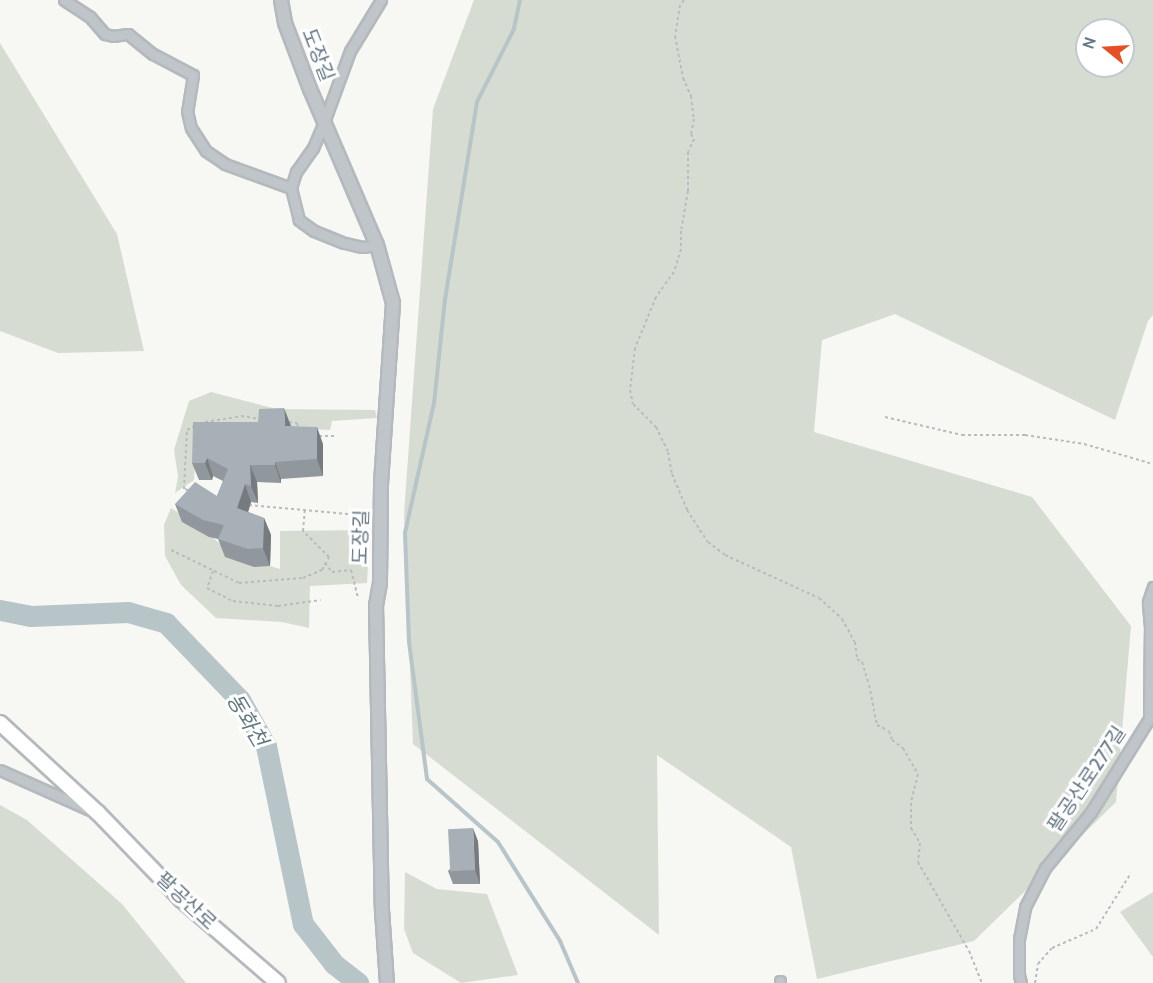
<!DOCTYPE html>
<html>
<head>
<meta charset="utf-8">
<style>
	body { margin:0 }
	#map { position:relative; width:1153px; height:983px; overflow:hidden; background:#f7f7f4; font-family:Cabin,"Noto Sans KR",sans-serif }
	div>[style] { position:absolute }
	.green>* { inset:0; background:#d7dcd3 }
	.stream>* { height:4px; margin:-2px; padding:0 2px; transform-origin:2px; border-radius:2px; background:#b7c4c8 }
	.river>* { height:21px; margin:-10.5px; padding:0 10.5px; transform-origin:10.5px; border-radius:10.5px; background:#b7c4c8 }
	.path>* { height:2px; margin-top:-1px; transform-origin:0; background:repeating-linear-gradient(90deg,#b8bcbf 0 3px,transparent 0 6px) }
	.roads { filter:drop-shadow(2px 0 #b3b9bd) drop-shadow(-2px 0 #b3b9bd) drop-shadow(0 2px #b3b9bd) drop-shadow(0 -2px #b3b9bd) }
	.minor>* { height:9px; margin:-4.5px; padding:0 4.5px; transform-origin:4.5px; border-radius:4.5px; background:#c0c5c9 }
	.tertiary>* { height:12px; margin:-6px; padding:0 6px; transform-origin:6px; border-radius:6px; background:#c0c5c9 }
	.secondary>* { height:14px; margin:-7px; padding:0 7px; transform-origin:7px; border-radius:7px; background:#fff }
	.wall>* { inset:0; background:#90979d }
	.shaded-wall>* { inset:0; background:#757b7f }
	.building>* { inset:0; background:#a7b0b6; transform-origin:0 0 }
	span { translate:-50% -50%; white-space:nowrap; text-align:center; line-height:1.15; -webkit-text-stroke:6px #fff; paint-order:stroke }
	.street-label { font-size:20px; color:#667886 }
	.water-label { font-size:21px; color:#627a82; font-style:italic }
	.north { position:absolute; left:1075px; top:18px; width:60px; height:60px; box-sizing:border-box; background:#fff; border:2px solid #c2c9cf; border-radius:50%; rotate:288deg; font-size:16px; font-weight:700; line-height:24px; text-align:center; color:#667886 }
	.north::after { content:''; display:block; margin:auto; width:21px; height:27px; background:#e55027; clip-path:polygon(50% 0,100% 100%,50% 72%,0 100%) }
</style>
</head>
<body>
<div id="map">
	<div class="green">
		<i style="clip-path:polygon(evenodd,474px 0,1153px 0,1153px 315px,1148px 321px,1115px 420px,895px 314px,822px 340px,814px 432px,1032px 497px,1131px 626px,1116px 802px,974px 941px,817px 979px,791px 847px,657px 755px,659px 935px,413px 744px,404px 514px,433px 109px,474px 0,1087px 30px,1123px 30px,1123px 66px,1087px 66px,1087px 30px)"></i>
		<i style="clip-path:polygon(0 43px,117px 234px,144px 351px,58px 353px,0 331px)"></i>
		<i style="clip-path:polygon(211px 392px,276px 409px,375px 410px,377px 418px,332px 421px,330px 430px,265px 427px,197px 437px,194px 480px,175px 493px,178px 477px,174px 450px,189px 401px)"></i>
		<i style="clip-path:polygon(171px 508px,198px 525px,232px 554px,280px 569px,280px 531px,370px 530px,367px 583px,310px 586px,309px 628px,282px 622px,216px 618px,181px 585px,165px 556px,164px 525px)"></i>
		<i style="clip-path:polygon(0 805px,27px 820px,122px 904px,186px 983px,0 983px)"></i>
		<i style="clip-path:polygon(405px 872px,437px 889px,487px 894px,518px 975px,461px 983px,413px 953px,404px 929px)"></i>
		<i style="clip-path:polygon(1153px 892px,1153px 957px,1120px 912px)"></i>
	</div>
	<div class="stream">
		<i style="left:520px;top:0;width:30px;rotate:102deg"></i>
		<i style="left:514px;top:29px;width:82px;rotate:116.9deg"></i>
		<i style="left:477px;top:102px;width:200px;rotate:99.2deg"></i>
		<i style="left:445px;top:299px;width:105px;rotate:96deg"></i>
		<i style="left:434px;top:403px;width:133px;rotate:102.6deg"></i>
		<i style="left:405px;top:533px;width:109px;rotate:87.9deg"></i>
		<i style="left:409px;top:642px;width:138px;rotate:82.5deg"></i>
		<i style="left:427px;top:779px;width:95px;rotate:41.6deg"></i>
		<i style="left:498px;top:842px;width:117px;rotate:57.9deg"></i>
		<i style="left:560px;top:941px;width:46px;rotate:66.8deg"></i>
	</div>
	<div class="river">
		<i style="left:0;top:610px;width:32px;rotate:11deg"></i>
		<i style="left:31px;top:616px;width:97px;rotate:-2.4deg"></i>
		<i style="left:128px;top:612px;width:40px;rotate:16deg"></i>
		<i style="left:166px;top:623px;width:107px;rotate:46.1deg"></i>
		<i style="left:240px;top:700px;width:53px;rotate:60.5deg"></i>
		<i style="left:266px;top:746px;width:182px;rotate:78.3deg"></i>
		<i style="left:303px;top:924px;width:51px;rotate:52.2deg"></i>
		<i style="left:334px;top:964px;width:31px;rotate:38deg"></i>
	</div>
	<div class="path">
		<i style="left:684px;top:0;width:6px;rotate:129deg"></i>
		<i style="left:680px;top:5px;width:31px;rotate:99deg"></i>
		<i style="left:675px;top:36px;width:43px;rotate:79.2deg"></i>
		<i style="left:683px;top:78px;width:20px;rotate:66deg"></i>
		<i style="left:691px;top:96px;width:23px;rotate:83deg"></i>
		<i style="left:694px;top:119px;width:15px;rotate:101deg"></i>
		<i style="left:691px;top:134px;width:6px;rotate:59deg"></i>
		<i style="left:694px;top:139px;width:14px;rotate:115deg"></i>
		<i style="left:688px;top:152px;width:39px;rotate:90deg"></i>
		<i style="left:688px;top:191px;width:41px;rotate:99.9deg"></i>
		<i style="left:681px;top:231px;width:18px;rotate:90deg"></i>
		<i style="left:681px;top:249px;width:24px;rotate:107deg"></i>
		<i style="left:674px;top:272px;width:31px;rotate:126deg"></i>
		<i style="left:656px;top:297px;width:55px;rotate:112.4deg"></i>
		<i style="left:635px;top:348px;width:42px;rotate:96.8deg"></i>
		<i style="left:630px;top:390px;width:14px;rotate:78deg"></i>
		<i style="left:633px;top:404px;width:33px;rotate:45deg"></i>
		<i style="left:656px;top:427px;width:28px;rotate:64deg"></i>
		<i style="left:668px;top:452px;width:22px;rotate:80deg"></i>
		<i style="left:672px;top:474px;width:39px;rotate:67deg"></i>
		<i style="left:687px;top:510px;width:38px;rotate:57deg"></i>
		<i style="left:708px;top:542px;width:21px;rotate:37deg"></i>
		<i style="left:725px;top:555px;width:103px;rotate:24.6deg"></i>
		<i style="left:819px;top:598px;width:31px;rotate:42deg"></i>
		<i style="left:842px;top:619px;width:26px;rotate:61deg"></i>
		<i style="left:855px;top:642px;width:17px;rotate:83deg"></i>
		<i style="left:857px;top:659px;width:6px;rotate:31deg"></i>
		<i style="left:862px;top:662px;width:24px;rotate:73deg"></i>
		<i style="left:869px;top:685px;width:41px;rotate:78.7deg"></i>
		<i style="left:877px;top:725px;width:13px;rotate:27deg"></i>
		<i style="left:889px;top:731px;width:9px;rotate:72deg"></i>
		<i style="left:892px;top:740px;width:14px;rotate:36deg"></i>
		<i style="left:903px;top:748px;width:30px;rotate:60deg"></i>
		<i style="left:918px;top:774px;width:30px;rotate:104deg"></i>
		<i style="left:911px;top:803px;width:25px;rotate:90deg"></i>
		<i style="left:911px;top:828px;width:17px;rotate:59deg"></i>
		<i style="left:920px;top:843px;width:19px;rotate:96deg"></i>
		<i style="left:918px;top:862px;width:103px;rotate:60.2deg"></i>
		<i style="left:969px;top:951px;width:35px;rotate:68deg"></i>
		<i style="left:885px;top:417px;width:79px;rotate:13.2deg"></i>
		<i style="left:962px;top:435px;width:63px"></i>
		<i style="left:1025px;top:435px;width:60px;rotate:8.7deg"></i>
		<i style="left:1084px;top:444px;width:72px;rotate:16.2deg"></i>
		<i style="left:205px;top:422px;width:36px;rotate:-9deg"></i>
		<i style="left:241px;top:416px;width:18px;rotate:9deg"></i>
		<i style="left:289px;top:422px;width:8px;rotate:7deg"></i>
		<i style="left:297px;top:423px;width:4px;rotate:76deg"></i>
		<i style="left:319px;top:436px;width:16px"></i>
		<i style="left:188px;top:490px;width:4px;rotate:-166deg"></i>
		<i style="left:184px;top:489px;width:59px;rotate:-87.1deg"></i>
		<i style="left:187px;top:430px;width:9px;rotate:-27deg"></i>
		<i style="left:249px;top:505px;width:121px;rotate:5.2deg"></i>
		<i style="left:171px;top:550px;width:76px;rotate:25.9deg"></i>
		<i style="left:239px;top:583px;width:64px;rotate:-4.5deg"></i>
		<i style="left:303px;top:578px;width:21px;rotate:-23deg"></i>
		<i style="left:322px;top:570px;width:15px;rotate:-62deg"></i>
		<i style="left:329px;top:557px;width:37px;rotate:-135deg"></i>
		<i style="left:303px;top:531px;width:21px;rotate:-85deg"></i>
		<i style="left:325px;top:563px;width:11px;rotate:52deg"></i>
		<i style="left:332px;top:572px;width:19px;rotate:-6deg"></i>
		<i style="left:351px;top:570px;width:30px;rotate:76deg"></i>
		<i style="left:213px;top:571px;width:18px;rotate:109deg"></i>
		<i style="left:207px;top:588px;width:29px;rotate:27deg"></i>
		<i style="left:233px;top:601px;width:45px;rotate:6.3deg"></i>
		<i style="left:278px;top:606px;width:43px;rotate:-7.9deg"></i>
		<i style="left:1035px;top:983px;width:19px;rotate:-81deg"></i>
		<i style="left:1038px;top:964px;width:21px;rotate:-49deg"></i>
		<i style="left:1052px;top:948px;width:48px;rotate:-23.4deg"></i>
		<i style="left:1096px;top:929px;width:66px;rotate:-58deg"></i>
	</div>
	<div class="roads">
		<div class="minor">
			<i style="left:64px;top:0;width:31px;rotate:33deg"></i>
			<i style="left:90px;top:17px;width:23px;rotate:49deg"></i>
			<i style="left:105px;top:34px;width:8px;rotate:14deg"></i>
			<i style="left:113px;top:36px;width:15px;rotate:-8deg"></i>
			<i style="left:128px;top:34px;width:32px;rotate:39deg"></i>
			<i style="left:153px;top:54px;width:45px;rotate:27.7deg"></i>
			<i style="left:193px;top:75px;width:36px;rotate:99deg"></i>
			<i style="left:187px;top:111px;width:17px;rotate:77deg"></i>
			<i style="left:191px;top:128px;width:27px;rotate:57deg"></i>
			<i style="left:206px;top:151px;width:23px;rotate:34deg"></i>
			<i style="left:225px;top:164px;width:70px;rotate:20deg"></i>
			<i style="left:377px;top:245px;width:15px;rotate:172deg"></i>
			<i style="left:362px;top:247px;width:18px;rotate:-167deg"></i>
			<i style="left:344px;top:243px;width:32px;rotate:-158deg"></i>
			<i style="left:314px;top:231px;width:19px;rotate:-144deg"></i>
			<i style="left:299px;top:220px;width:33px;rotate:-104deg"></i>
			<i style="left:291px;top:188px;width:17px;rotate:-73deg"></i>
			<i style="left:296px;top:172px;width:29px;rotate:-55deg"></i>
			<i style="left:313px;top:148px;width:28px;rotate:-67deg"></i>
			<i style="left:324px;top:122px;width:76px;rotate:-69.9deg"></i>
			<i style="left:350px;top:51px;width:60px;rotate:-58.7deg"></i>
			<i style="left:0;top:770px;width:98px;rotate:24deg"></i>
			<i style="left:780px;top:981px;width:2px;rotate:90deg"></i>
			<i style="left:1021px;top:983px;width:8px;rotate:-104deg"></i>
			<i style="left:1019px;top:975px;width:36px;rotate:-90deg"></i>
			<i style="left:1019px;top:939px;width:33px;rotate:-79deg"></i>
			<i style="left:1025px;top:907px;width:44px;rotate:-62.9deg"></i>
			<i style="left:1045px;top:868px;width:72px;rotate:-50.6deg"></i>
			<i style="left:1091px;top:812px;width:110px;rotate:-58.1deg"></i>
			<i style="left:1149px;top:719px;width:92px;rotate:-89.4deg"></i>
			<i style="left:1150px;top:627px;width:25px;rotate:-95deg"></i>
			<i style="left:1148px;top:602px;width:16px;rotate:-72deg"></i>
		</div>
		<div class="tertiary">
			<i style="left:281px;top:0;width:23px;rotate:80deg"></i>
			<i style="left:285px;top:23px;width:71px;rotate:69.3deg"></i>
			<i style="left:310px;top:89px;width:170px;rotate:66.8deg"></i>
			<i style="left:377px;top:245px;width:60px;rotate:74.6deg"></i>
			<i style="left:393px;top:303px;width:182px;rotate:93.8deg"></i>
			<i style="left:381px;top:485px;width:98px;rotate:90.6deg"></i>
			<i style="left:380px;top:583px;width:22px;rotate:100deg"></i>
			<i style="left:376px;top:605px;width:305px;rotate:88.9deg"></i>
			<i style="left:382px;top:910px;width:73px;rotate:86.1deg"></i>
		</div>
		<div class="secondary">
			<i style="left:0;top:723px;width:133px;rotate:42.6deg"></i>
			<i style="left:98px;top:813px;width:120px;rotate:46deg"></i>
			<i style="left:181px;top:899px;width:128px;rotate:40.9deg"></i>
		</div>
	</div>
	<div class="wall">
		<i style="clip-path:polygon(291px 426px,323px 444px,323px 476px,281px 479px,281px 483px,257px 482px,258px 503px,251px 502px,248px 512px,264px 518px,271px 535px,270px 566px,254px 567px,225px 557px,218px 539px,209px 537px,182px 522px,175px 504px,217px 496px,223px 481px,213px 476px,212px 480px,199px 480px,192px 463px)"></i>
		<i style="clip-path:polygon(478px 841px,480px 884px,453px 884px,448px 871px)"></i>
	</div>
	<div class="shaded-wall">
		<i style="clip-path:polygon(284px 408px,291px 426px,285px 426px)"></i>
		<i style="clip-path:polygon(317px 427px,323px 444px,323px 476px,317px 459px)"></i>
		<i style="clip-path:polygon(207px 458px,213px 476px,212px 480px,205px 463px)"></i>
		<i style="clip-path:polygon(275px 462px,281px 479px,281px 483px,275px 465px)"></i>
		<i style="clip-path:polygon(250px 465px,257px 482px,258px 503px,251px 486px)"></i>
		<i style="clip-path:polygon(245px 484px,251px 502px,244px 526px,237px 508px)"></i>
		<i style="clip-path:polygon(264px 518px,271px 535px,270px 566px,263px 548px)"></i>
		<i style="clip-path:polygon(473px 828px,478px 841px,480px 884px,475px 870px)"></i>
	</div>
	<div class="building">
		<i style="clip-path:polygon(284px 408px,285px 426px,317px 427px,317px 459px,275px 462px,275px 465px,250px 465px,251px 486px,245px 484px,237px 508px,264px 518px,263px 548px,248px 549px,218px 539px,224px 525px,203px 520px,175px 504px,195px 482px,217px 496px,228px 469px,207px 458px,205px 463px,192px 463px,193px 422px,258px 422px,259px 409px)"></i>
		<i style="left:473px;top:828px;width:42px;height:25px;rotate:87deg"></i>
	</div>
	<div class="street-label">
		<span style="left:318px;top:55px;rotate:69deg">도장길</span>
		<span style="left:361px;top:537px;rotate:-88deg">도장길</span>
		<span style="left:1087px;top:779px;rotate:-56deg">팔공산로277길</span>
		<span style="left:186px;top:901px;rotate:43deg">팔공산로</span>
	</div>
	<div class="water-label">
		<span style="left:247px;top:720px;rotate:59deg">동화천</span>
	</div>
	<div class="north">N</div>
</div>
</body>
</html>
